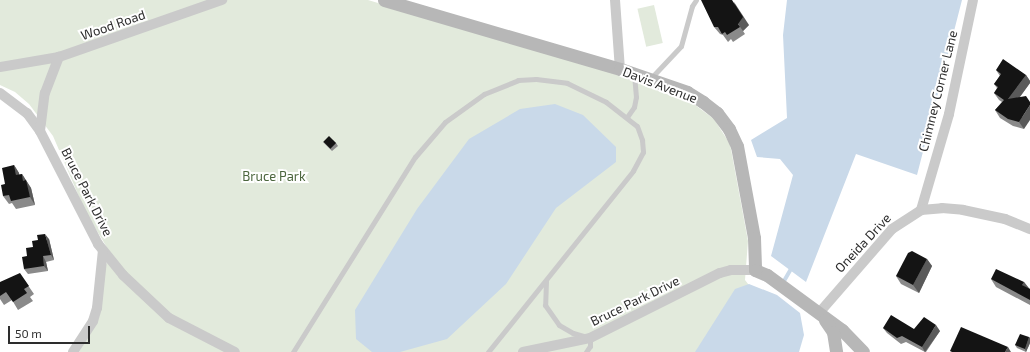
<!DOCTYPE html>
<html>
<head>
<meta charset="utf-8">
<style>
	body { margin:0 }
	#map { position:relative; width:1030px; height:352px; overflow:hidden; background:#fff; font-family:"Exo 2",sans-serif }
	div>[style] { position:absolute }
	.green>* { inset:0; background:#e2eadc; transform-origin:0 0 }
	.water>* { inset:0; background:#c9d9e9 }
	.stream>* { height:3.5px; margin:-1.75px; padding:0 1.75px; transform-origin:1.75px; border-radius:1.75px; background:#c9d9e9 }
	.service>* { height:5px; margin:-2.5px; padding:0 2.5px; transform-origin:2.5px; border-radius:2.5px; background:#cacaca }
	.minor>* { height:10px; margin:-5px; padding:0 5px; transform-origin:5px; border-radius:5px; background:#cacaca }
	.secondary>* { height:13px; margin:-6.5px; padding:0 6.5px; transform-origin:6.5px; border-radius:6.5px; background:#b7b7b7 }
	.wall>* { inset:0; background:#8a8a8a }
	.shaded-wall>* { inset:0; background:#5a5a5a }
	.building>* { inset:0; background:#141414; transform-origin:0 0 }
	span { translate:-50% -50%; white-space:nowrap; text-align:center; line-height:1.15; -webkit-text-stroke:4px #fff; paint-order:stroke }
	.street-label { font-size:13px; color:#2d2d2d }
	.park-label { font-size:13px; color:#4c663e }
	.scale { position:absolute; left:8px; top:326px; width:82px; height:18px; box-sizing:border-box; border:2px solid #2d2d2d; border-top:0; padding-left:5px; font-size:12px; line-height:14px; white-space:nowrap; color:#2d2d2d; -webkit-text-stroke:3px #fff; paint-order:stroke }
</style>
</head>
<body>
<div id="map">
	<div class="green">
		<i style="clip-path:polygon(0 0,368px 0,612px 73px,695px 105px,714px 119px,730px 144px,748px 241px,745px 280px,755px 293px,733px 352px,79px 352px,99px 318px,105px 267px,111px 254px,86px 213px,53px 136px,29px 104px,15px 92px,0 85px)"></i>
		<i style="left:654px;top:5px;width:39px;height:17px;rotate:77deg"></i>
	</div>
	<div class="water">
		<i style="clip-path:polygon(787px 0,962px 0,917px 175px,856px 154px,806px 282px,771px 256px,793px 175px,780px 159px,757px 157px,751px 140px,787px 118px,783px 35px)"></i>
		<i style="clip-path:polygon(555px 104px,583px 115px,616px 147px,616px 162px,556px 208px,506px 284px,447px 339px,400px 352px,372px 352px,356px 339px,355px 310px,417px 209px,469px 139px,520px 109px)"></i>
		<i style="clip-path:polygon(749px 284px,777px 295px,800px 313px,804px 335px,799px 352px,695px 352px,735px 289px)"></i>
	</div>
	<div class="stream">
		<i style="left:783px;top:283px;width:14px;rotate:-60deg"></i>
	</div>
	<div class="service">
		<i style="left:650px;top:79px;width:45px;rotate:-46.8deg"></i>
		<i style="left:681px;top:46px;width:41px;rotate:-74.6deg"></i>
		<i style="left:692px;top:6px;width:7px;rotate:-56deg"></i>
		<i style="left:627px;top:117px;width:12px;rotate:-55deg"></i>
		<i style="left:634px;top:107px;width:10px;rotate:-79deg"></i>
		<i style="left:636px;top:97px;width:22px;rotate:-95deg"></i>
		<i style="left:546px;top:281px;width:24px;rotate:92deg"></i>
		<i style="left:545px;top:305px;width:24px;rotate:55deg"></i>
		<i style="left:559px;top:325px;width:16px;rotate:30deg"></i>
		<i style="left:573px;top:333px;width:18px;rotate:16deg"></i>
		<i style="left:590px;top:338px;width:8px;rotate:90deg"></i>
		<i style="left:590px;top:346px;width:7px;rotate:124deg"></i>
		<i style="left:293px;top:352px;width:230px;rotate:-58deg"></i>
		<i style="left:415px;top:157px;width:46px;rotate:-49.4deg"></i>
		<i style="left:445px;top:122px;width:48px;rotate:-35.7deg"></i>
		<i style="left:484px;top:94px;width:37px;rotate:-22deg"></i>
		<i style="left:518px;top:80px;width:18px;rotate:-3deg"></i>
		<i style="left:536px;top:79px;width:31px;rotate:7deg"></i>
		<i style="left:567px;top:83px;width:43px;rotate:26deg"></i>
		<i style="left:606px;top:102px;width:39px;rotate:38deg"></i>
		<i style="left:637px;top:126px;width:15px;rotate:70deg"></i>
		<i style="left:642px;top:140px;width:12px;rotate:85deg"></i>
		<i style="left:643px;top:152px;width:21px;rotate:118deg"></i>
		<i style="left:633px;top:171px;width:232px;rotate:128.7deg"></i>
	</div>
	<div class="minor">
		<i style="left:615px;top:0;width:69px;rotate:85.9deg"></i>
		<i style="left:0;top:67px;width:60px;rotate:-9.6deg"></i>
		<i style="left:59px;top:57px;width:173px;rotate:-19.3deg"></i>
		<i style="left:0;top:93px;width:34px;rotate:37deg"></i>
		<i style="left:27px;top:113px;width:22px;rotate:54deg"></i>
		<i style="left:40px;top:131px;width:127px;rotate:62.8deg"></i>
		<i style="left:98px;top:244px;width:40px;rotate:51deg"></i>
		<i style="left:123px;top:275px;width:63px;rotate:43.1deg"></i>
		<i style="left:169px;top:318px;width:74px;rotate:27.3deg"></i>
		<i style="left:40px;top:131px;width:38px;rotate:-83deg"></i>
		<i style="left:45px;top:93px;width:39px;rotate:-69deg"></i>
		<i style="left:921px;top:210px;width:100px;rotate:-73.7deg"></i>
		<i style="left:949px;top:114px;width:116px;rotate:-78.1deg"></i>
		<i style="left:819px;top:313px;width:111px;rotate:-49deg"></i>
		<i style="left:892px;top:229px;width:35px;rotate:-33deg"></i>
		<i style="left:921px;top:210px;width:21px;rotate:-5deg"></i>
		<i style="left:942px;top:208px;width:21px;rotate:5deg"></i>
		<i style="left:963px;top:210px;width:43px;rotate:12.1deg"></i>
		<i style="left:1005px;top:219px;width:27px;rotate:22deg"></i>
		<i style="left:73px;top:352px;width:37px;rotate:-57deg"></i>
		<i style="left:93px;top:321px;width:14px;rotate:-73deg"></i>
		<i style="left:97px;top:308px;width:58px;rotate:-84.1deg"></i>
		<i style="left:523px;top:352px;width:68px;rotate:-11.8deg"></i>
		<i style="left:590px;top:338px;width:145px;rotate:-26.6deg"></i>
		<i style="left:720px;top:273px;width:11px;rotate:-15deg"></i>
		<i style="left:731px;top:270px;width:24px"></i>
	</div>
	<div class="secondary">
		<i style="left:384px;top:0;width:246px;rotate:16.3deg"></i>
		<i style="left:620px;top:69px;width:71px;rotate:18.9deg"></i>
		<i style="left:687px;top:92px;width:19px;rotate:32deg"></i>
		<i style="left:703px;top:102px;width:18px;rotate:38deg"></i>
		<i style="left:717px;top:113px;width:20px;rotate:53deg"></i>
		<i style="left:729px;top:129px;width:19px;rotate:65deg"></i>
		<i style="left:737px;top:146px;width:94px;rotate:79.5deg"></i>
		<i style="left:754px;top:238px;width:32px;rotate:88deg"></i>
		<i style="left:755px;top:270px;width:13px;rotate:23deg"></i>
		<i style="left:767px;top:275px;width:93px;rotate:36.3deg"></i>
		<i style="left:842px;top:330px;width:30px;rotate:46deg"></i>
		<i style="left:825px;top:320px;width:14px;rotate:56deg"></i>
		<i style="left:833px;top:332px;width:20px;rotate:81deg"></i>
	</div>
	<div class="wall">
		<i style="clip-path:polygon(749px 25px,743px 31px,745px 34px,733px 42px,731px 39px,728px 42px,723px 35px,720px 34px,714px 27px)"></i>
		<i style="clip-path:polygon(996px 70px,1026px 75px,1030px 81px,1030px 83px,1020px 97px,1024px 129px,1013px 126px,1000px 118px,995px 110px,1002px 102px,999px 100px,994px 93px,997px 88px,994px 84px,1000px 76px)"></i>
		<i style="clip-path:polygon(323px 142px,336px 143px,338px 146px,332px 151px)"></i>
		<i style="clip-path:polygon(14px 165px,19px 173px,19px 175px,22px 174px,31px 188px,35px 205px,16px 209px,12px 203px,9px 204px,3px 196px,5px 184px)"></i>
		<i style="clip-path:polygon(49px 239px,54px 260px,46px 262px,48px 271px,28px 274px,24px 269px,33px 247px)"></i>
		<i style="clip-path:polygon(927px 259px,932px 266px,919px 293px,901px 284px,896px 276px)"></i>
		<i style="clip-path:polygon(991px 279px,1024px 282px,1029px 288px,1030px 289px,1030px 305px,996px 287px)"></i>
		<i style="clip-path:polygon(25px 281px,34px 294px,30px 297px,33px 301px,18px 310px,12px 300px,4px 305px,0 299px,0 282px)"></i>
		<i style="clip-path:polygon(883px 328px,914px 329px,940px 331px,926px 352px,925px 352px,906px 342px,901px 344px,887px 333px)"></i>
		<i style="clip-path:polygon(1029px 337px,1030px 338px,1030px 343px,1026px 352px,1017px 348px,1015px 345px)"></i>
	</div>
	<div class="shaded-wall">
		<i style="clip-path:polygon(734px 2px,749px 25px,743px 31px,738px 24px)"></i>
		<i style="clip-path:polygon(1026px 75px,1030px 81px,1030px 83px,1013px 106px,1008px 99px)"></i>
		<i style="clip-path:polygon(1030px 105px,1030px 120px,1024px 129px,1019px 122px)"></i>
		<i style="clip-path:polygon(14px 165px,19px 173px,21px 183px,16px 175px)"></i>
		<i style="clip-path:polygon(22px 174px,31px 188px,35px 205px,30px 197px,23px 181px)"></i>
		<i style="clip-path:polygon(45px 234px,49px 239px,54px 260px,51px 255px)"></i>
		<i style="clip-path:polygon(43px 256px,46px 262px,48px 271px,44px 266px)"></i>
		<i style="clip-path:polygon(927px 259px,932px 266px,919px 293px,913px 285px)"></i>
		<i style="clip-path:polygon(1024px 282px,1030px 290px,1022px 285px)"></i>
		<i style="clip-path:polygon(936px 325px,940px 331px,925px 352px,922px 347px)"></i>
		<i style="clip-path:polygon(1029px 337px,1030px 338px,1030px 343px,1026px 352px,1025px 349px)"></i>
		<i style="clip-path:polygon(1008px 347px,1011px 352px,1005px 352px)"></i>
	</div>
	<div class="building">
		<i style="clip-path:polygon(701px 0,732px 0,743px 17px,738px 24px,740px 27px,727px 35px,725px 32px,722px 34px,718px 27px,714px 27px)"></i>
		<i style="clip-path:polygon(1003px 59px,1026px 75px,1008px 99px,1026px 96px,1030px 102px,1030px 105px,1019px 122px,1008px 119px,995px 110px,1004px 100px,994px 93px,998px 87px,994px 84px,1001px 74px,996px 70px)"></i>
		<i style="left:329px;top:136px;width:10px;height:8px;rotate:45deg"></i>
		<i style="clip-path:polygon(14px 165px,16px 175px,22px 174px,23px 181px,26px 180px,30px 197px,11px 201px,9px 195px,3px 196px,1px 185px,5px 184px,2px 168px)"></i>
		<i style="clip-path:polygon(45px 234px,51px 255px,43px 256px,44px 266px,24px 269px,22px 257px,27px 256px,26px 248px,33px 247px,32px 241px,38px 240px,37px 235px)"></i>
		<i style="clip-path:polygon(912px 251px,927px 259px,913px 285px,896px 276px,908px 253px)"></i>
		<i style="clip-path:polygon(996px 269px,1024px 282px,1022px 285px,1030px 289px,1030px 300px,991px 279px)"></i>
		<i style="clip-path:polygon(20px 273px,29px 286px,24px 289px,27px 293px,13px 302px,6px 292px,0 296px,0 282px)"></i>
		<i style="clip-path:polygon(891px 315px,914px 329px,924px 317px,936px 325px,922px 347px,902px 336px,897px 338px,883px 328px)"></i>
		<i style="clip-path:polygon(961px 327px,1008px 347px,1005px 352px,952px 352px,950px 351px)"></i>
		<i style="clip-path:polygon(1020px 334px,1029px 337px,1025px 349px,1015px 345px)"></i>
	</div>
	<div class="street-label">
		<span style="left:113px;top:25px;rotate:-19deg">Wood Road</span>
		<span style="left:660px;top:85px;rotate:21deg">Davis Avenue</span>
		<span style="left:938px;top:91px;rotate:-76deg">Chimney Corner Lane</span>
		<span style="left:87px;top:192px;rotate:63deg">Bruce Park Drive</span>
		<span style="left:863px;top:243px;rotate:-47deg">Oneida Drive</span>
		<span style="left:635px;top:301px;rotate:-26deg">Bruce Park Drive</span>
	</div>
	<div class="park-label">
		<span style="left:274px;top:176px">Bruce Park</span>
	</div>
	<div class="scale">50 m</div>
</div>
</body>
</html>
